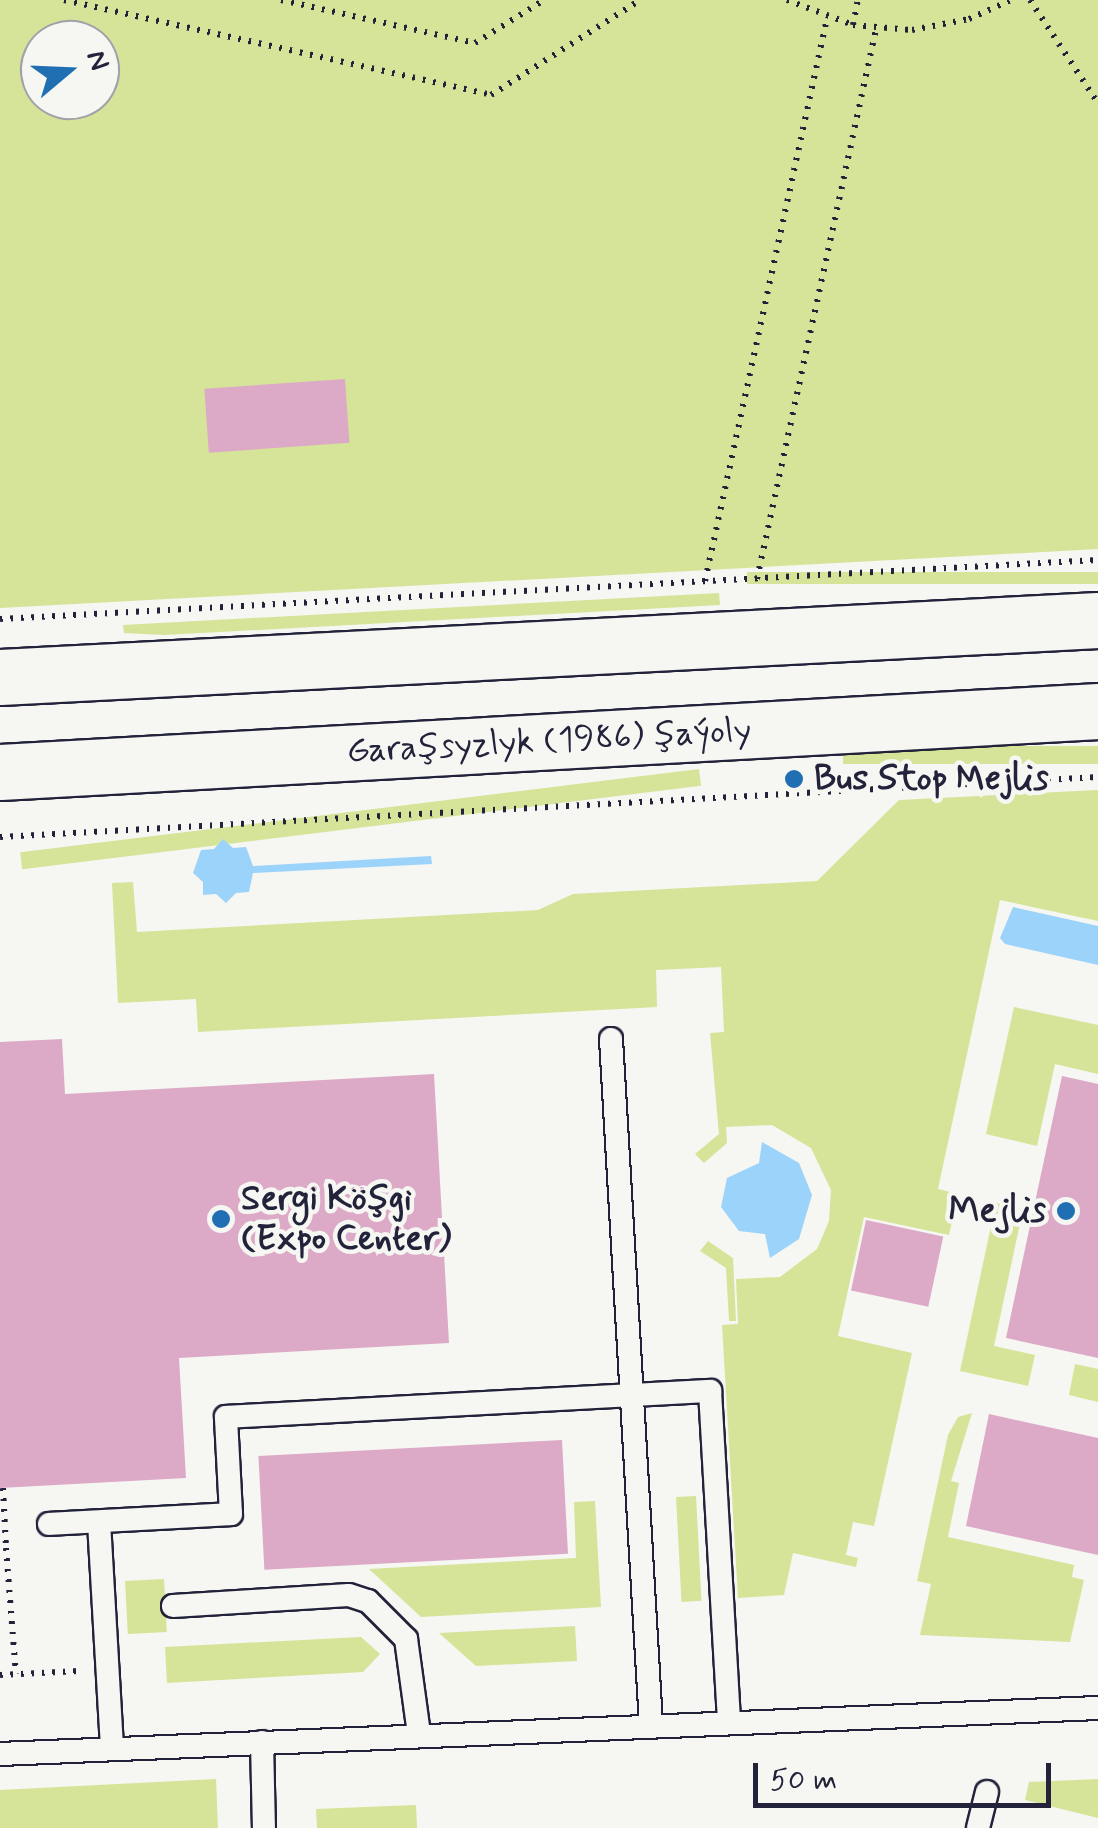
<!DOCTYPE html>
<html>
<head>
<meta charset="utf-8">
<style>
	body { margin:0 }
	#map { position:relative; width:1098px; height:1828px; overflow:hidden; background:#f6f6f2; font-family:Mynerve,sans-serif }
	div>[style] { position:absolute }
	.green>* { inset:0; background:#d5e498; transform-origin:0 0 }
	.water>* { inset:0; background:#9cd3fb }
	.building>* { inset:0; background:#dcaac7; transform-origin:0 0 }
	.path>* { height:6px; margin-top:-3px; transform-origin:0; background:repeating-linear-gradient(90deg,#22223b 0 2.5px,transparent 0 10.5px) }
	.roads { filter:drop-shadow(2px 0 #22223b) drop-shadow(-2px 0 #22223b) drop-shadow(0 2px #22223b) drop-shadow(0 -2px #22223b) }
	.service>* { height:22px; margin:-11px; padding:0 11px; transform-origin:11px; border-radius:11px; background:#f6f6f2 }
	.secondary>* { height:55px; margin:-27.5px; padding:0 27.5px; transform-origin:27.5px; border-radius:27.5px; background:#f6f6f2 }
	.path-bridge>* { height:6px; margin-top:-3px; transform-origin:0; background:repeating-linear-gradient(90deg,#22223b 0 2.5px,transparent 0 10.5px) }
	.dots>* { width:28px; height:28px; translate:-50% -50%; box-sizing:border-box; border:5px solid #f6f6f2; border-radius:50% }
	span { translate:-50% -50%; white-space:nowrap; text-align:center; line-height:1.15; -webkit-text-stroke:9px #f6f6f2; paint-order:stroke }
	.street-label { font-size:35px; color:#22223b }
	.poi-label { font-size:35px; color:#22223b; font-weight:700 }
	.left { translate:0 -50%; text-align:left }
	.right { translate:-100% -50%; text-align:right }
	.north { position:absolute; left:20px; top:20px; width:100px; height:100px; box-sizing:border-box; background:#f6f6f2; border:2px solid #a1a1a9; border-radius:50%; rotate:71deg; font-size:28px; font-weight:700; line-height:40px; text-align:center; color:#22223b }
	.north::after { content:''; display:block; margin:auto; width:35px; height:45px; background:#1f6fb2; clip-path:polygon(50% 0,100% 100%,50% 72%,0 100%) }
	.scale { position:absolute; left:753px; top:1763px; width:298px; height:45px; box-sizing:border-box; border:5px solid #22223b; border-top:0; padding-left:12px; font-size:30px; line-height:35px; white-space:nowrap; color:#22223b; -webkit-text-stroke:8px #f6f6f2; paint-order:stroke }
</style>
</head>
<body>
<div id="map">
	<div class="green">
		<i style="clip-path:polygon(evenodd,0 0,1098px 0,1098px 549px,0 608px,0 0,40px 40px,100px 40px,100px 100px,40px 100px,40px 40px)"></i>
		<i style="left:1098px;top:572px;width:12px;height:351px;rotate:90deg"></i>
		<i style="clip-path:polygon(719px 593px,720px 605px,164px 635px,124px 633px,123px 625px)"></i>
		<i style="left:1098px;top:746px;width:18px;height:255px;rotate:90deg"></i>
		<i style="left:699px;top:769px;width:17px;height:684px;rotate:83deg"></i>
		<i style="clip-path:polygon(1098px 790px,1098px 921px,1000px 900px,938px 1189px,958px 1194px,949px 1235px,864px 1217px,838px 1336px,912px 1353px,874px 1526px,853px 1522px,846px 1555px,858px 1558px,856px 1567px,793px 1553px,784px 1595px,738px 1598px,722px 1325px,738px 1324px,736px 1279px,780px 1277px,817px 1249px,829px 1221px,831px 1190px,811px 1148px,772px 1125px,726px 1127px,727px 1143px,704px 1163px,695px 1154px,719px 1134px,710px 1033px,724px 1032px,721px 967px,656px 970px,657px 1007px,198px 1032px,196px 999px,118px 1003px,112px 883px,133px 882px,137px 932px,538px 910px,573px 894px,817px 881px,899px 800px)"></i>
		<i style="clip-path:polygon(1014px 1007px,1098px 1025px,1098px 1074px,1055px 1064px,1037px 1146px,986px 1134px)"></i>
		<i style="clip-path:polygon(996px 1203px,1023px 1209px,994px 1346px,1035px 1355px,1028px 1386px,960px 1371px)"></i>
		<i style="clip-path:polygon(708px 1241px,733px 1258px,736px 1321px,729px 1321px,726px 1268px,700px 1251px)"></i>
		<i style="clip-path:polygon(1075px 1364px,1098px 1369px,1098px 1402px,1069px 1395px)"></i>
		<i style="clip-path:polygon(972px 1413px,951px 1481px,959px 1483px,948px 1537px,1074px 1565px,1072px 1577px,1084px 1580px,1070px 1642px,920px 1635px,931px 1584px,917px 1581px,948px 1435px,958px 1417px)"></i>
		<i style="left:696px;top:1496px;width:105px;height:20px;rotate:87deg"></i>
		<i style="clip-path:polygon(595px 1501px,601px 1607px,421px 1617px,369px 1569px,576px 1558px,574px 1502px)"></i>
		<i style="left:164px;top:1579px;width:53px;height:39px;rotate:87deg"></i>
		<i style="clip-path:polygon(575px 1626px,577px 1661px,476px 1666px,439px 1633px)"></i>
		<i style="clip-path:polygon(361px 1637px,380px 1654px,363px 1672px,167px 1683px,165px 1647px)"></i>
		<i style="clip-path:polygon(216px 1779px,218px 1828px,0 1828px,0 1790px)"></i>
		<i style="clip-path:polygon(1098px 1779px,1098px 1818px,1025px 1800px,1029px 1782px)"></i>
		<i style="clip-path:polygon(416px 1805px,417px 1828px,317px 1828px,316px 1809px)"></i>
	</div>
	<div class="water">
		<i style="clip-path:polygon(223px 839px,233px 848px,246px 847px,253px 866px,431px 856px,432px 864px,253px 873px,249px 892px,236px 893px,226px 903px,216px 894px,203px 895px,203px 882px,193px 873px,201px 850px,214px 849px)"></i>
		<i style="clip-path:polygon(1013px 907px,1098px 926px,1098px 965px,1005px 944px,1000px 938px)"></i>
		<i style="clip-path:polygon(762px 1142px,799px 1163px,812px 1195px,799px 1239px,770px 1258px,765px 1234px,739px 1231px,721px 1207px,727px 1178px,759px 1163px)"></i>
	</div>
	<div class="building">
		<i style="left:345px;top:379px;width:64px;height:141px;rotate:86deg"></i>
		<i style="clip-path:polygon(62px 1039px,65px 1094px,434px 1074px,449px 1343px,179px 1358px,186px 1478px,0 1488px,0 1042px)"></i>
		<i style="clip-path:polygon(1062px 1076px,1098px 1084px,1098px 1358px,1006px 1338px)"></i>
		<i style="left:866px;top:1220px;width:79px;height:72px;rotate:12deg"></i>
		<i style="clip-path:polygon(989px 1414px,1098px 1438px,1098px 1555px,966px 1526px)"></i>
		<i style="left:562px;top:1440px;width:114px;height:304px;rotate:87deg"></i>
	</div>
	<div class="path">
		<i style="left:64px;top:0;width:437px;rotate:12.5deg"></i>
		<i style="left:491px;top:95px;width:177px;rotate:-32.5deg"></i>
		<i style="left:281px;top:0;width:199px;rotate:12.5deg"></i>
		<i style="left:475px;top:43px;width:81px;rotate:-31.9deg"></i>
		<i style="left:787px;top:0;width:71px;rotate:20.7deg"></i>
		<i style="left:853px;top:25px;width:59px;rotate:4.8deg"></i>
		<i style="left:912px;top:30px;width:58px;rotate:-10.9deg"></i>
		<i style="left:969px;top:19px;width:46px;rotate:-24.3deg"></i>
		<i style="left:1030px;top:0;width:123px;rotate:56.6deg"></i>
		<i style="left:853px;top:25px;width:25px;rotate:-79deg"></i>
		<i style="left:757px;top:579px;width:563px;rotate:-77.79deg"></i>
		<i style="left:705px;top:581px;width:576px;rotate:-77.77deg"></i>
		<i style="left:0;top:619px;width:1100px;rotate:-3.08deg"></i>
		<i style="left:0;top:837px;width:1100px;rotate:-3.13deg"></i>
		<i style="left:6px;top:1548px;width:126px;rotate:85.5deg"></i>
		<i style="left:0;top:1675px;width:79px;rotate:-2.9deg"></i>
	</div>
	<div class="roads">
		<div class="service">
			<i style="left:611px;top:1039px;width:686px;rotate:86.66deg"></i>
			<i style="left:99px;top:1522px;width:226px;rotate:86.7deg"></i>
			<i style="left:49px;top:1524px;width:182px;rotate:-3.1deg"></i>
			<i style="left:231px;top:1514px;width:97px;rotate:-93deg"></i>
			<i style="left:226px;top:1417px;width:485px;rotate:-3.1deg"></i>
			<i style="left:710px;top:1391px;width:331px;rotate:86.7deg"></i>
			<i style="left:173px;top:1606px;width:176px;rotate:-3.6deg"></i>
			<i style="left:349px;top:1595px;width:20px;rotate:18deg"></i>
			<i style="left:368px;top:1601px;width:54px;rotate:45deg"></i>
			<i style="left:406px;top:1639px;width:96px;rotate:82.2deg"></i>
			<i style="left:262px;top:1742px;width:86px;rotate:88.7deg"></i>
			<i style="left:0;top:1754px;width:1099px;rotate:-2.4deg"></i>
			<i style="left:978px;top:1828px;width:37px;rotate:-76deg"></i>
		</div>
		<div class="secondary">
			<i style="left:0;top:677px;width:1099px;rotate:-2.97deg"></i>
			<i style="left:0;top:772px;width:1100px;rotate:-3.18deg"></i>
		</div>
	</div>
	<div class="path-bridge">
		<i style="left:3px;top:1488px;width:60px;rotate:87.1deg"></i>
	</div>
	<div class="dots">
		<i style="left:794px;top:779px;background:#1f6fb2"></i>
		<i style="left:1066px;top:1211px;background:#1f6fb2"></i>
		<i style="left:221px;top:1219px;background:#1f6fb2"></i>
	</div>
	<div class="street-label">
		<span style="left:549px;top:741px;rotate:-3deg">Garaşsyzlyk (1986) şaýoly</span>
	</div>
	<div class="poi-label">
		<span class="left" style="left:814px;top:779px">Bus Stop Mejlis</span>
		<span class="left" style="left:241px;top:1219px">Sergi Köşgi<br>(Expo Center)</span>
		<span class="right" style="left:1046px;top:1211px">Mejlis</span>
	</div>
	<div class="north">N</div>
	<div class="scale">50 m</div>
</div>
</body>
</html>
